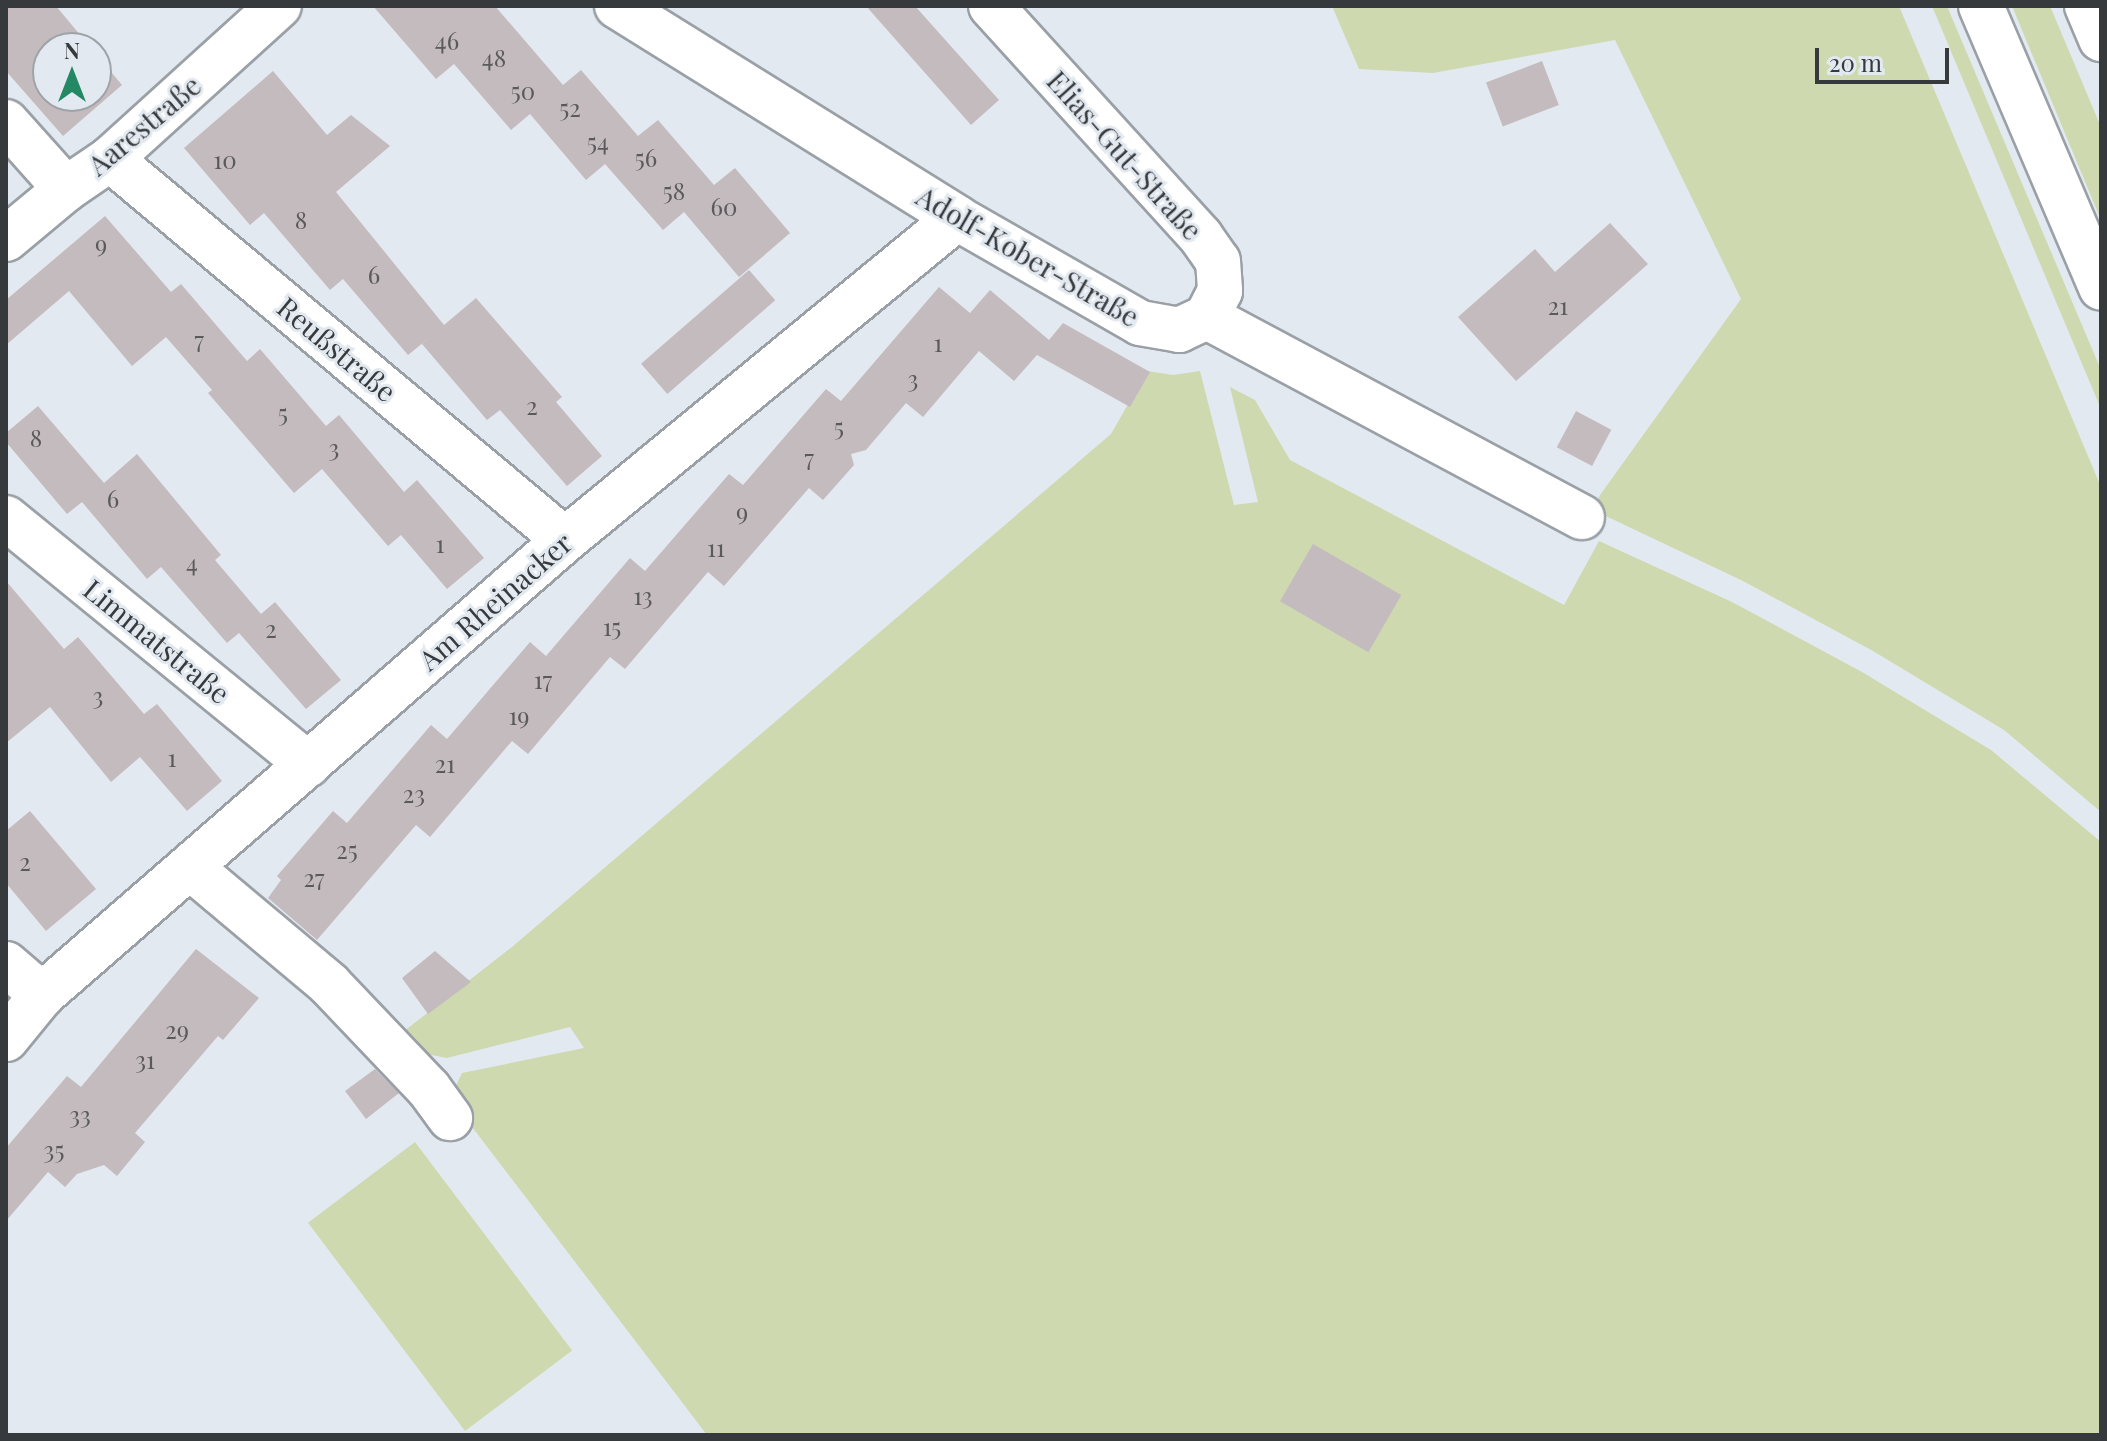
<!DOCTYPE html>
<html>
<head>
<meta charset="utf-8">
<style>
	body { margin:0 }
	#map { position:relative; width:2107px; height:1441px; overflow:hidden; background:#e3e9f0; font-family:"Playfair Display",serif }
	div>[style] { position:absolute }
	.green>* { inset:0; background:#ced9b0; transform-origin:0 0 }
	.building>* { inset:0; background:#c4bbbe; transform-origin:0 0 }
	.roads { filter:drop-shadow(2px 0 #9aa0a6) drop-shadow(-2px 0 #9aa0a6) drop-shadow(0 2px #9aa0a6) drop-shadow(0 -2px #9aa0a6) }
	.minor>* { height:44px; margin:-22px; padding:0 22px; transform-origin:22px; border-radius:22px; background:#fff }
	.major>* { height:44px; margin:-22px; padding:0 22px; transform-origin:22px; border-radius:22px; background:#fff }
	span { translate:-50% -50%; white-space:nowrap; text-align:center; line-height:1.15; -webkit-text-stroke:6px #e3e9f0; paint-order:stroke }
	.number-label { font-size:24px; color:#5a5a5c }
	.number-label span { -webkit-text-stroke-width:0 }
	.street-label { font-size:28px; color:#373a3c }
	.frame { position:absolute; inset:0; border:8px solid #373a3c; pointer-events:none }
	.north { position:absolute; left:32px; top:32px; width:80px; height:80px; box-sizing:border-box; background:#e3e9f0; border:2px solid #9ea3a8; border-radius:50%; rotate:0deg; font-size:22px; font-weight:700; line-height:32px; text-align:center; color:#373a3c }
	.north::after { content:''; display:block; margin:auto; width:28px; height:36px; background:#238864; clip-path:polygon(50% 0,100% 100%,50% 72%,0 100%) }
	.scale { position:absolute; left:1815px; top:48px; width:134px; height:36px; box-sizing:border-box; border:4px solid #373a3c; border-top:0; padding-left:10px; font-size:24px; line-height:28px; white-space:nowrap; color:#373a3c; -webkit-text-stroke:6px #e3e9f0; paint-order:stroke }
</style>
</head>
<body>
<div id="map">
	<div class="green">
		<i style="clip-path:polygon(1332px 6px,1899px 6px,2101px 487px,2101px 812px,2004px 730px,1873px 651px,1743px 581px,1593px 510px,1600px 495px,1741px 299px,1615px 40px,1433px 73px,1359px 69px)"></i>
		<i style="clip-path:polygon(1932px 6px,1947px 6px,2101px 370px,2101px 409px)"></i>
		<i style="clip-path:polygon(2012px 6px,2050px 6px,2101px 127px,2101px 220px)"></i>
		<i style="clip-path:polygon(1147px 371px,1173px 375px,1200px 371px,1234px 505px,1258px 502px,1230px 387px,1255px 400px,1290px 460px,1564px 605px,1599px 541px,1732px 602px,1862px 672px,1991px 750px,2101px 842px,2101px 1435px,707px 1435px,450px 1098px,462px 1073px,584px 1048px,570px 1027px,447px 1058px,421px 1053px,399px 1035px,512px 947px,1111px 434px)"></i>
		<i style="left:415px;top:1142px;width:261px;height:134px;rotate:53deg"></i>
	</div>
	<div class="building">
		<i style="clip-path:polygon(6px 6px,56px 6px,91px 48px,48px 48px,48px 96px,96px 96px,96px 54px,122px 85px,63px 136px,6px 71px)"></i>
		<i style="clip-path:polygon(373px 6px,495px 6px,563px 85px,581px 70px,638px 136px,658px 120px,714px 185px,735px 168px,790px 233px,739px 277px,684px 212px,663px 230px,605px 164px,586px 180px,530px 114px,511px 130px,454px 64px,436px 79px)"></i>
		<i style="clip-path:polygon(866px 6px,915px 6px,999px 100px,971px 125px)"></i>
		<i style="left:1542px;top:61px;width:47px;height:60px;rotate:69deg"></i>
		<i style="clip-path:polygon(273px 71px,327px 135px,351px 115px,390px 146px,336px 192px,444px 325px,476px 298px,562px 397px,556px 402px,602px 456px,567px 486px,500px 410px,487px 420px,422px 344px,429px 338px,408px 355px,343px 279px,330px 290px,264px 213px,250px 225px,184px 148px)"></i>
		<i style="clip-path:polygon(105px 216px,171px 292px,181px 284px,247px 361px,260px 349px,326px 426px,339px 415px,404px 492px,417px 480px,484px 558px,447px 589px,401px 535px,388px 546px,322px 469px,294px 493px,208px 393px,212px 390px,166px 337px,132px 366px,69px 291px,6px 345px,6px 300px)"></i>
		<i style="clip-path:polygon(1610px 223px,1648px 264px,1516px 381px,1458px 317px,1535px 249px,1555px 272px)"></i>
		<i style="left:749px;top:270px;width:40px;height:143px;rotate:49deg"></i>
		<i style="clip-path:polygon(939px 287px,970px 313px,990px 290px,1049px 340px,1063px 323px,1150px 372px,1130px 407px,1037px 355px,1014px 381px,979px 351px,923px 417px,906px 403px,866px 450px,851px 454px,854px 465px,823px 500px,809px 488px,724px 586px,708px 572px,625px 669px,610px 657px,528px 754px,512px 741px,430px 837px,416px 825px,317px 940px,268px 898px,281px 880px,277px 876px,333px 811px,347px 823px,431px 725px,447px 739px,530px 642px,546px 656px,630px 558px,645px 571px,729px 474px,743px 485px,826px 389px,841px 401px)"></i>
		<i style="clip-path:polygon(38px 406px,104px 483px,137px 454px,221px 555px,215px 560px,261px 614px,275px 602px,341px 680px,306px 709px,239px 633px,227px 643px,161px 567px,147px 579px,82px 502px,67px 514px,6px 442px,6px 433px)"></i>
		<i style="left:1576px;top:411px;width:40px;height:41px;rotate:28deg"></i>
		<i style="left:1313px;top:544px;width:102px;height:66px;rotate:30deg"></i>
		<i style="clip-path:polygon(6px 581px,64px 649px,78px 637px,144px 714px,157px 704px,222px 781px,187px 811px,140px 757px,111px 782px,50px 707px,6px 743px)"></i>
		<i style="clip-path:polygon(30px 811px,96px 889px,46px 931px,6px 883px,6px 831px)"></i>
		<i style="clip-path:polygon(196px 949px,259px 998px,223px 1040px,218px 1036px,135px 1133px,145px 1142px,117px 1176px,104px 1165px,77px 1174px,65px 1187px,48px 1172px,6px 1221px,6px 1148px,67px 1076px,81px 1087px)"></i>
		<i style="clip-path:polygon(435px 951px,471px 982px,428px 1014px,402px 978px)"></i>
		<i style="clip-path:polygon(375px 1069px,399px 1093px,366px 1119px,345px 1091px)"></i>
	</div>
	<div class="roads">
		<div class="minor">
			<i style="left:617px;top:6px;width:401px;rotate:31.9deg"></i>
			<i style="left:957px;top:218px;width:211px;rotate:29.8deg"></i>
			<i style="left:1140px;top:323px;width:40px;rotate:10deg"></i>
			<i style="left:1179px;top:330px;width:31px;rotate:-25deg"></i>
			<i style="left:991px;top:6px;width:312px;rotate:47.7deg"></i>
			<i style="left:1201px;top:237px;width:29px;rotate:55deg"></i>
			<i style="left:1218px;top:261px;width:30px;rotate:86deg"></i>
			<i style="left:1220px;top:291px;width:29px;rotate:117deg"></i>
			<i style="left:6px;top:122px;width:90px;rotate:48.2deg"></i>
			<i style="left:110px;top:159px;width:593px;rotate:39.94deg"></i>
			<i style="left:6px;top:239px;width:78px;rotate:-39.8deg"></i>
			<i style="left:66px;top:189px;width:53px;rotate:-34.3deg"></i>
			<i style="left:110px;top:159px;width:228px;rotate:-42.2deg"></i>
			<i style="left:1207px;top:317px;width:425px;rotate:28.1deg"></i>
			<i style="left:6px;top:518px;width:390px;rotate:39.2deg"></i>
			<i style="left:191px;top:868px;width:180px;rotate:40deg"></i>
			<i style="left:329px;top:984px;width:145px;rotate:46.4deg"></i>
			<i style="left:429px;top:1089px;width:36px;rotate:54deg"></i>
			<i style="left:6px;top:964px;width:48px;rotate:40.7deg"></i>
			<i style="left:6px;top:1039px;width:57px;rotate:-50.7deg"></i>
			<i style="left:42px;top:995px;width:693px;rotate:-41.02deg"></i>
			<i style="left:565px;top:540px;width:507px;rotate:-39.4deg"></i>
		</div>
		<div class="major">
			<i style="left:1981px;top:6px;width:306px;rotate:66.9deg"></i>
			<i style="left:2087px;top:6px;width:36px;rotate:67deg"></i>
		</div>
	</div>
	<div class="number-label">
		<span style="left:447px;top:41px">46</span>
		<span style="left:494px;top:58px">48</span>
		<span style="left:523px;top:91px">50</span>
		<span style="left:570px;top:108px">52</span>
		<span style="left:598px;top:142px">54</span>
		<span style="left:646px;top:158px">56</span>
		<span style="left:225px;top:160px">10</span>
		<span style="left:674px;top:191px">58</span>
		<span style="left:724px;top:207px">60</span>
		<span style="left:301px;top:220px">8</span>
		<span style="left:101px;top:244px">9</span>
		<span style="left:374px;top:275px">6</span>
		<span style="left:1558px;top:306px">21</span>
		<span style="left:199px;top:340px">7</span>
		<span style="left:938px;top:343px">1</span>
		<span style="left:913px;top:379px">3</span>
		<span style="left:532px;top:406px">2</span>
		<span style="left:283px;top:413px">5</span>
		<span style="left:839px;top:427px">5</span>
		<span style="left:36px;top:438px">8</span>
		<span style="left:334px;top:448px">3</span>
		<span style="left:809px;top:458px">7</span>
		<span style="left:113px;top:499px">6</span>
		<span style="left:742px;top:512px">9</span>
		<span style="left:440px;top:544px">1</span>
		<span style="left:716px;top:548px">11</span>
		<span style="left:192px;top:563px">4</span>
		<span style="left:643px;top:596px">13</span>
		<span style="left:612px;top:627px">15</span>
		<span style="left:271px;top:629px">2</span>
		<span style="left:543px;top:680px">17</span>
		<span style="left:98px;top:696px">3</span>
		<span style="left:519px;top:716px">19</span>
		<span style="left:172px;top:758px">1</span>
		<span style="left:445px;top:764px">21</span>
		<span style="left:414px;top:794px">23</span>
		<span style="left:347px;top:850px">25</span>
		<span style="left:25px;top:862px">2</span>
		<span style="left:314px;top:878px">27</span>
		<span style="left:177px;top:1030px">29</span>
		<span style="left:145px;top:1060px">31</span>
		<span style="left:80px;top:1115px">33</span>
		<span style="left:54px;top:1150px">35</span>
	</div>
	<div class="street-label">
		<span style="left:144px;top:125px;rotate:-40deg">Aarestraße</span>
		<span style="left:1125px;top:155px;rotate:48deg">Elias-Gut-Straße</span>
		<span style="left:1028px;top:256px;rotate:30deg">Adolf-Kober-Straße</span>
		<span style="left:337px;top:349px;rotate:40deg">Reußstraße</span>
		<span style="left:495px;top:601px;rotate:-41deg">Am Rheinacker</span>
		<span style="left:157px;top:641px;rotate:39deg">Limmatstraße</span>
	</div>
	<div class="frame"></div>
	<div class="north">N</div>
	<div class="scale">20 m</div>
</div>
</body>
</html>
